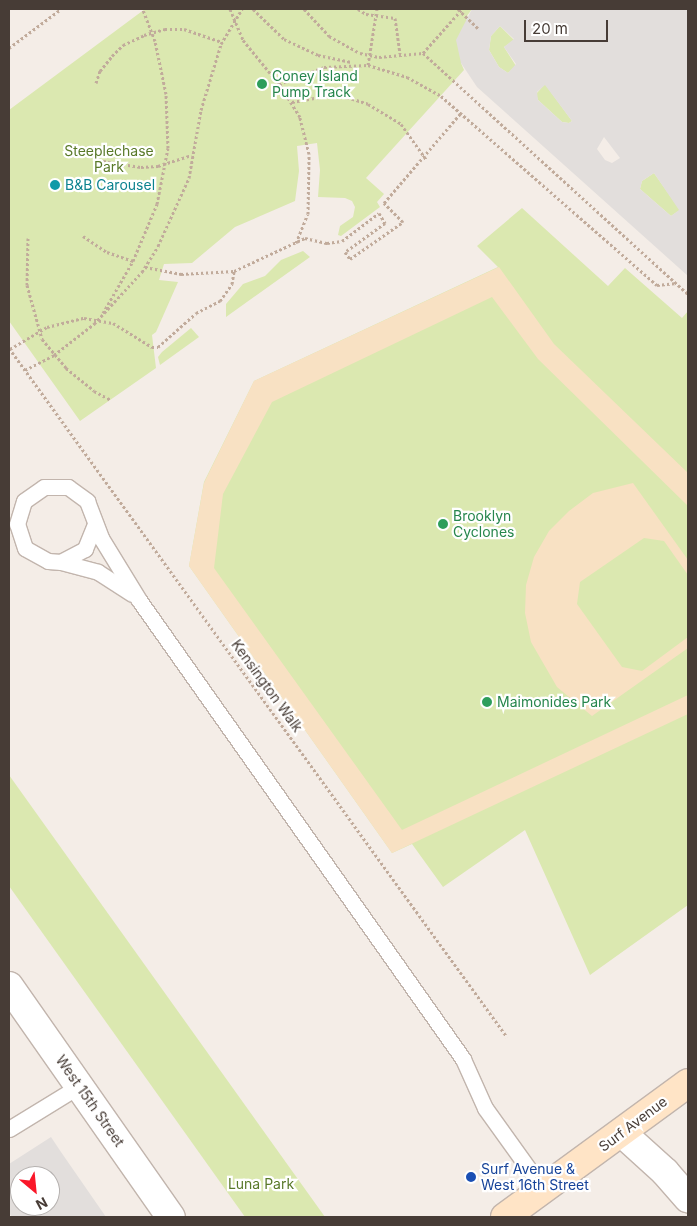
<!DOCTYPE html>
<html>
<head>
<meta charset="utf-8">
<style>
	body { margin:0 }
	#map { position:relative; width:697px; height:1226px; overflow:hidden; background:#f4ede7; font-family:Inter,sans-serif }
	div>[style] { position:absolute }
	.green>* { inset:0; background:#dbe8b0 }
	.sand>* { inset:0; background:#f8e1c3 }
	.parking>* { inset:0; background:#e2dedc }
	.path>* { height:3px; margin-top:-1.5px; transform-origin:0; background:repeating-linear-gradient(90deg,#c1ab9b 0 2.5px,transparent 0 5px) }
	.roads { filter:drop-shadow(1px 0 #c2b5ad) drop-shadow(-1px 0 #c2b5ad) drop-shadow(0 1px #c2b5ad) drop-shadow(0 -1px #c2b5ad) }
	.service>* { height:15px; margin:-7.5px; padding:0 7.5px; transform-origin:7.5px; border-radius:7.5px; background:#fff }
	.minor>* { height:28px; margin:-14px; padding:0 14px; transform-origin:14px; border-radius:14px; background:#fff }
	.secondary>* { height:28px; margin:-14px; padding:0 14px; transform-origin:14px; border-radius:14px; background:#ffe4c6 }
	.dots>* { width:14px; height:14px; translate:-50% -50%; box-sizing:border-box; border:2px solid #fff; border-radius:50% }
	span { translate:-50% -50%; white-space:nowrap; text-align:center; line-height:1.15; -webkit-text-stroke:4.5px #fff; paint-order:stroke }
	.leisure-label { font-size:14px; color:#27864d }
	.left { translate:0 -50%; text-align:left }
	.park-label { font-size:14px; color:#597929 }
	.culture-label { font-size:14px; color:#0d838f }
	.street-label { font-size:14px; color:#473c36 }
	.transit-label { font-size:14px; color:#164399 }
	.frame { position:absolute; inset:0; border:10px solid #473c36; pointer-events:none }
	.north { position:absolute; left:10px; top:1166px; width:50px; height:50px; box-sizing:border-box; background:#fff; border:1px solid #b5b1af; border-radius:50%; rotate:152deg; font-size:14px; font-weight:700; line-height:20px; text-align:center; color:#473c36 }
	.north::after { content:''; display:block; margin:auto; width:18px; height:22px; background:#fa1729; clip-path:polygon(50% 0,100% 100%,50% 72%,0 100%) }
	.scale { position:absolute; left:524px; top:20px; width:84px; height:22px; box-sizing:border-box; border:2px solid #473c36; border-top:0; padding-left:6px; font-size:15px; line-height:18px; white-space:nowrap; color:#473c36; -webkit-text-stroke:4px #fff; paint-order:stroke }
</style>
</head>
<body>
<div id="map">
	<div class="green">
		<i style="clip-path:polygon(145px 9px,472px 9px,467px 16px,461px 63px,464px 70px,366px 178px,384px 194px,377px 202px,380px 207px,341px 236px,338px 235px,340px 226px,353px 217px,355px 207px,352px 201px,345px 198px,318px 197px,320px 170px,317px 143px,297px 146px,299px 171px,295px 201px,235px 227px,192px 263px,164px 264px,159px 280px,178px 282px,156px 332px,152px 335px,156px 368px,80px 421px,9px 321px,9px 110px)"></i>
		<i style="clip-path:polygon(500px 26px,514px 40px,504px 47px,516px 66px,508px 73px,499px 67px,489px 50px,491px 36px)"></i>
		<i style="clip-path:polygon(545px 84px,572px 121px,569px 123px,562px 122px,538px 100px,536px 94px)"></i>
		<i style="clip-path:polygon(654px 173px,680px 210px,671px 216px,640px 189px,642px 181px)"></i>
		<i style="clip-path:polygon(522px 208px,608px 286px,625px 268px,682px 318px,688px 311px,688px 905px,590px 975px,525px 830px,443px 887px,412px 844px,392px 853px,189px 566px,204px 482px,254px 381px,498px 267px,477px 246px)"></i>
		<i style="clip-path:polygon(303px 251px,310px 257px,226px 317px,226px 304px,243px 284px,265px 276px,281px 260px)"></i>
		<i style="clip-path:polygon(191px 328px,199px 337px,160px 365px,158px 357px,162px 352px)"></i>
		<i style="clip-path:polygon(9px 775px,325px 1217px,245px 1217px,9px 886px)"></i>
	</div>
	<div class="sand">
		<i style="clip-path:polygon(499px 267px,554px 344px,688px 473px,688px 506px,538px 359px,492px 297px,272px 402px,223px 494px,214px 568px,402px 830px,688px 695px,688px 714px,392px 853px,189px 566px,204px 483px,254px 381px)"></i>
		<i style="clip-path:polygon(633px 483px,688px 560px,688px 575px,664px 541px,644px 538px,580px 582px,577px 604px,622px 667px,642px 671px,688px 637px,688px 648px,592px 716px,557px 687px,531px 642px,525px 613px,526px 585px,534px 557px,549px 531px,569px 511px,593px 493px)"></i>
	</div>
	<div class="parking">
		<i style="clip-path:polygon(evenodd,472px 9px,688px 9px,688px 276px,477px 87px,461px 63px,456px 40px,472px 9px,500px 26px,514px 39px,504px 47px,516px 64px,508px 73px,499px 67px,489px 50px,491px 36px,500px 26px,472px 9px,545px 85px,572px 121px,569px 123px,562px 122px,538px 100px,537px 92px,545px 85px,472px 9px,604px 137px,620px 158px,612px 163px,605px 160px,597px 149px,604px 137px,472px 9px,654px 173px,679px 210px,671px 216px,640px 189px,642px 181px,654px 173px)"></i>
		<i style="clip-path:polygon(evenodd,51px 1137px,61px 1152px,106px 1217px,12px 1217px,9px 1213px,9px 1164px,51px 1137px,20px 1176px,50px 1176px,50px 1206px,20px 1206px,20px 1176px)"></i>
	</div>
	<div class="path">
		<i style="left:230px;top:9px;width:34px;rotate:67deg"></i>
		<i style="left:243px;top:40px;width:57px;rotate:50.7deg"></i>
		<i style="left:253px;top:9px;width:43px;rotate:44.1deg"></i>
		<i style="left:284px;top:39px;width:38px;rotate:25deg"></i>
		<i style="left:318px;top:55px;width:34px;rotate:12deg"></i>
		<i style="left:304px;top:9px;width:37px;rotate:47deg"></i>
		<i style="left:329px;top:36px;width:35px;rotate:29deg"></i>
		<i style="left:360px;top:53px;width:19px;rotate:12deg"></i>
		<i style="left:379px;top:57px;width:44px;rotate:-5.2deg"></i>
		<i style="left:423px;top:53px;width:358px;rotate:42.3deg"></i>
		<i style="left:358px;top:9px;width:9px;rotate:32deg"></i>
		<i style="left:366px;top:14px;width:29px;rotate:8deg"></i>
		<i style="left:395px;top:18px;width:36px;rotate:82deg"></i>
		<i style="left:458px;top:9px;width:29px;rotate:44deg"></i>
		<i style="left:9px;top:48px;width:65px;rotate:-36.9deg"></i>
		<i style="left:423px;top:53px;width:59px;rotate:-48.4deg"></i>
		<i style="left:368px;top:65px;width:57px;rotate:-80.9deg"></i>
		<i style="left:96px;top:83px;width:13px;rotate:-72deg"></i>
		<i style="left:100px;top:71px;width:19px;rotate:-51deg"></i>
		<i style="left:112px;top:56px;width:16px;rotate:-45deg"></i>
		<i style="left:123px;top:45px;width:23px;rotate:-25deg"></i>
		<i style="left:144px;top:35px;width:22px;rotate:-16deg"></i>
		<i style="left:165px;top:29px;width:19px"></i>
		<i style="left:184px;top:29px;width:40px;rotate:18.9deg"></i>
		<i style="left:292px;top:102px;width:34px;rotate:-10deg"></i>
		<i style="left:325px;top:96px;width:22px;rotate:3deg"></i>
		<i style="left:347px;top:97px;width:22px;rotate:18deg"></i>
		<i style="left:368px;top:104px;width:39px;rotate:31deg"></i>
		<i style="left:401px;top:124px;width:43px;rotate:54.5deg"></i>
		<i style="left:103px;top:161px;width:38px;rotate:9deg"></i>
		<i style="left:141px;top:167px;width:17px;rotate:-3deg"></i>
		<i style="left:158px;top:166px;width:35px;rotate:-18deg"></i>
		<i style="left:83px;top:236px;width:29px;rotate:34deg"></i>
		<i style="left:107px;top:252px;width:28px;rotate:19deg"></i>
		<i style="left:133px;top:261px;width:62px;rotate:-67.2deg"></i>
		<i style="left:157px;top:204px;width:57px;rotate:-78.9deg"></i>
		<i style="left:168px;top:148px;width:54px;rotate:-92.1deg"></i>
		<i style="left:166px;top:94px;width:54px;rotate:-101.7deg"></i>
		<i style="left:155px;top:41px;width:34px;rotate:-111deg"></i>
		<i style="left:28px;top:238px;width:47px;rotate:91.2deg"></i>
		<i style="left:27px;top:285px;width:56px;rotate:74.5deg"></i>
		<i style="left:42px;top:339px;width:38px;rotate:50deg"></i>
		<i style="left:66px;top:368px;width:36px;rotate:39deg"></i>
		<i style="left:94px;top:391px;width:19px;rotate:28deg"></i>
		<i style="left:296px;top:243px;width:31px;rotate:-68deg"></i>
		<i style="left:308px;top:214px;width:60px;rotate:-89deg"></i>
		<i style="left:309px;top:154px;width:38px;rotate:-104deg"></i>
		<i style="left:300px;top:117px;width:39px;rotate:-122deg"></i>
		<i style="left:279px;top:84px;width:48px;rotate:-20.7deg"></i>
		<i style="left:324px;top:67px;width:44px;rotate:-2.6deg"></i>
		<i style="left:368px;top:65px;width:41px;rotate:17.1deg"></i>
		<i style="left:407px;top:77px;width:39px;rotate:29deg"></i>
		<i style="left:441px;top:96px;width:287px;rotate:41.2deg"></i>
		<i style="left:657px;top:285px;width:20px;rotate:-6deg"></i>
		<i style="left:145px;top:267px;width:37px;rotate:11deg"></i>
		<i style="left:181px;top:274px;width:53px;rotate:-3.2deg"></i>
		<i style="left:234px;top:271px;width:78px;rotate:-24.9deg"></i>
		<i style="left:305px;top:238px;width:23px;rotate:13deg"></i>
		<i style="left:327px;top:243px;width:15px;rotate:-8deg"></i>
		<i style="left:342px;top:241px;width:46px;rotate:-37.1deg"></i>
		<i style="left:379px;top:213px;width:12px;rotate:59deg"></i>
		<i style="left:385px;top:223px;width:49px;rotate:144.1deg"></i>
		<i style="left:345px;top:252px;width:9px;rotate:54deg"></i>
		<i style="left:350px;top:259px;width:65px;rotate:-34.9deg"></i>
		<i style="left:403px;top:222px;width:27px;rotate:-135deg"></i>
		<i style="left:384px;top:203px;width:118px;rotate:-49.5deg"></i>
		<i style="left:103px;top:313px;width:60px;rotate:-60deg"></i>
		<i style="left:9px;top:348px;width:850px;rotate:54.14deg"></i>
		<i style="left:10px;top:349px;width:43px;rotate:-30.7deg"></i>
		<i style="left:47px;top:327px;width:38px;rotate:-14deg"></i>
		<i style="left:84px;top:318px;width:29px;rotate:10deg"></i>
		<i style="left:113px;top:323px;width:46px;rotate:31.6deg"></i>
		<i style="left:152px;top:347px;width:6px"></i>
		<i style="left:158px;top:347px;width:51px;rotate:-41.8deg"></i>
		<i style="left:196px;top:313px;width:27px;rotate:-27deg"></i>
		<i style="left:220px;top:301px;width:21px;rotate:-55deg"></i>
		<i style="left:232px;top:284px;width:13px;rotate:-81deg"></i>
		<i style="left:25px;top:370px;width:33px;rotate:-27deg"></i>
		<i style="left:54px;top:355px;width:51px;rotate:-37.8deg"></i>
		<i style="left:94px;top:324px;width:71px;rotate:-47.3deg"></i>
		<i style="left:142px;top:272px;width:31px;rotate:-58deg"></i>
		<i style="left:158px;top:246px;width:75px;rotate:-65.5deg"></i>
		<i style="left:189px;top:178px;width:69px;rotate:-80deg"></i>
		<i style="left:201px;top:110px;width:69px;rotate:-73.1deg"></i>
		<i style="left:221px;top:44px;width:41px;rotate:-59deg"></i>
	</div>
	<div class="roads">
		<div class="service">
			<i style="left:95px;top:524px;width:27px;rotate:112deg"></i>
			<i style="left:85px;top:549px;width:27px;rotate:152deg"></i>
			<i style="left:61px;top:562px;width:13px;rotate:-176deg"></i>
			<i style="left:48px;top:561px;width:26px;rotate:-151deg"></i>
			<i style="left:25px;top:548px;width:25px;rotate:-108deg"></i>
			<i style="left:17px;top:524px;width:24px;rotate:-73deg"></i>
			<i style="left:24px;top:501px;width:24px;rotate:-35deg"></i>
			<i style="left:44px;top:487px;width:24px"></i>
			<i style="left:68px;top:487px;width:24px;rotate:36deg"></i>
			<i style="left:87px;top:501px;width:40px;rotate:69deg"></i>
			<i style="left:101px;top:538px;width:73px;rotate:58.5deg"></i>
			<i style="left:139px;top:600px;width:562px;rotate:54.78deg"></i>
			<i style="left:463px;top:1059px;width:54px;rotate:65.8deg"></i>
			<i style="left:485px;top:1108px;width:101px;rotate:54.3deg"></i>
			<i style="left:61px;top:562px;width:38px;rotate:15deg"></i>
			<i style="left:98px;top:572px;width:40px;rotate:32.9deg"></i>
			<i style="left:9px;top:1129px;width:82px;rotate:-31.6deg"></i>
		</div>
		<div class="minor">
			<i style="left:9px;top:986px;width:282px;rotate:55deg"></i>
			<i style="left:622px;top:1133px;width:58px;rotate:42.2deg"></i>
			<i style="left:665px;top:1172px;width:35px;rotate:49deg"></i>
		</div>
		<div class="secondary">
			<i style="left:505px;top:1217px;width:227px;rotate:-36.2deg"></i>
		</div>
	</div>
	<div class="dots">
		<i style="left:262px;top:84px;background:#2e9e5b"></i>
		<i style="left:55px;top:185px;background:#0f9aa8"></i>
		<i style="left:443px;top:524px;background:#2e9e5b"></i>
		<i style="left:487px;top:702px;background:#2e9e5b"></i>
		<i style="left:471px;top:1177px;background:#1a4fb4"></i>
	</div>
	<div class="leisure-label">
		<span class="left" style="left:272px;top:84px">Coney Island<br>Pump Track</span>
		<span class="left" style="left:453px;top:524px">Brooklyn<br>Cyclones</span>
		<span class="left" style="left:497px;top:702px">Maimonides Park</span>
	</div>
	<div class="park-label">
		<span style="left:109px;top:159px">Steeplechase<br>Park</span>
		<span style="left:261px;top:1184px">Luna Park</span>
	</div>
	<div class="culture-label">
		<span class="left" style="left:65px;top:185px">B&amp;B Carousel</span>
	</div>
	<div class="street-label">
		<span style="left:267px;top:686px;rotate:54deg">Kensington Walk</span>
		<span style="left:90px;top:1101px;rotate:55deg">West 15th Street</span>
		<span style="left:633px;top:1124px;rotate:-37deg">Surf Avenue</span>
	</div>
	<div class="transit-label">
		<span class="left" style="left:481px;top:1177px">Surf Avenue &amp;<br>West 16th Street</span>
	</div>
	<div class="frame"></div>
	<div class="north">N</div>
	<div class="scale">20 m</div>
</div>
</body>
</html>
